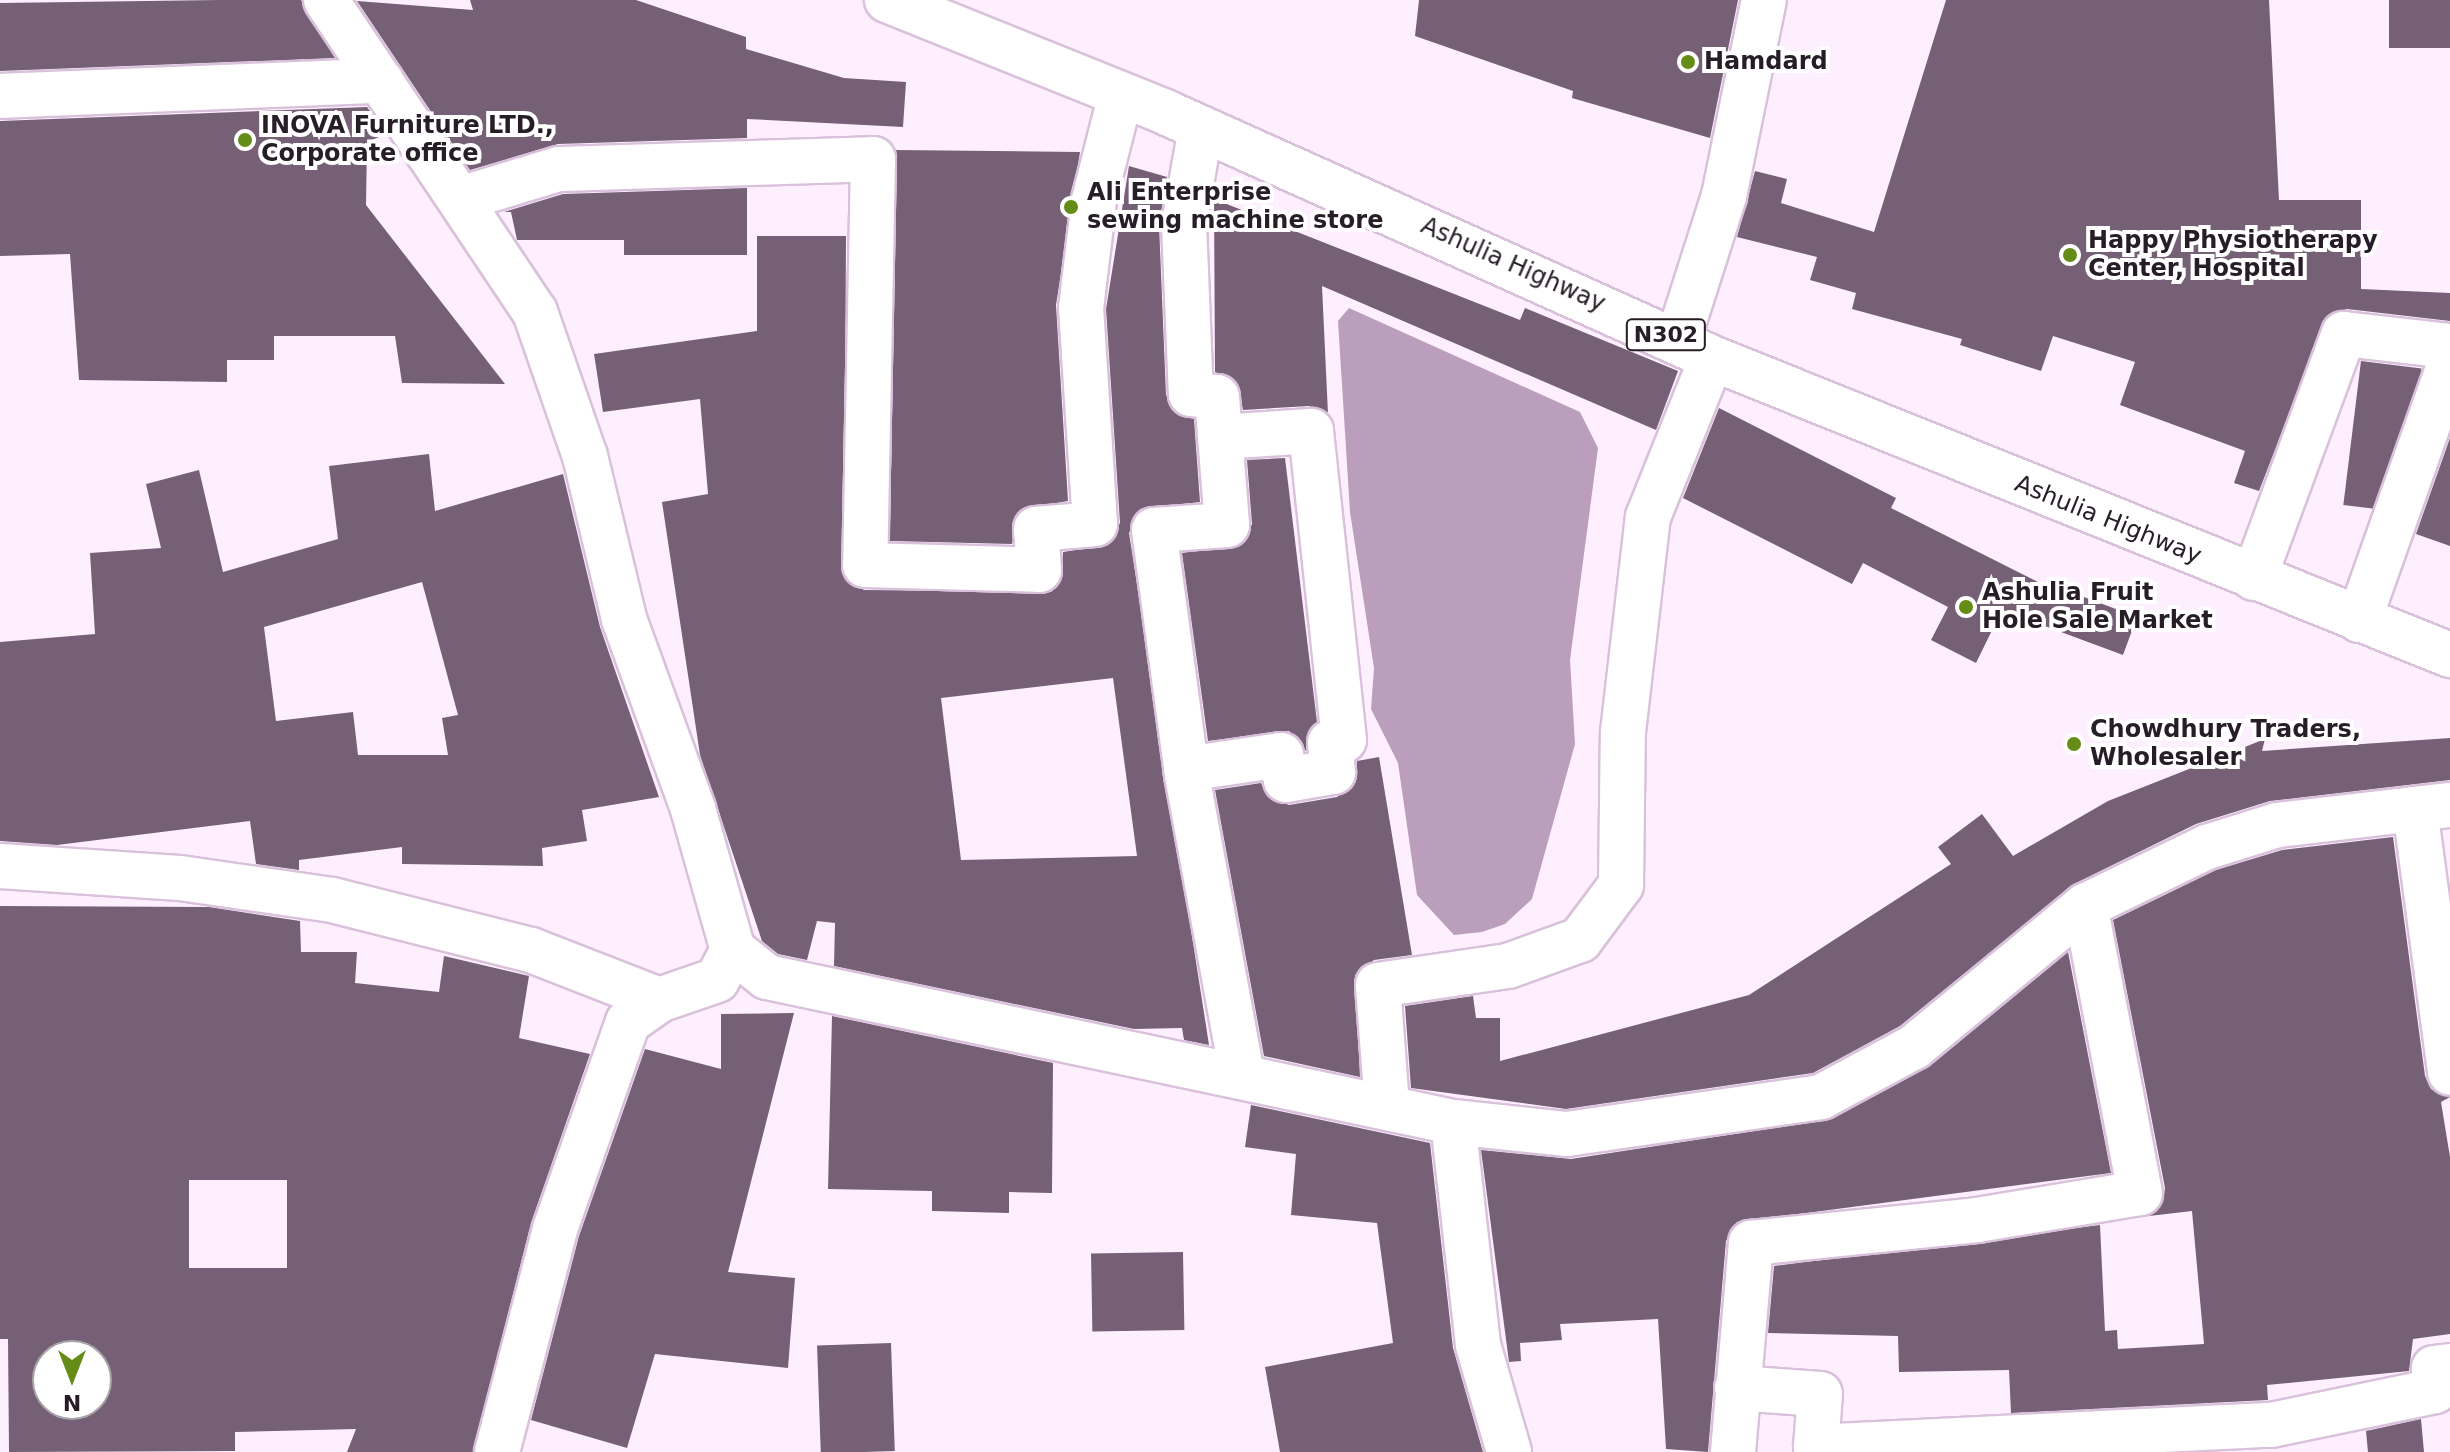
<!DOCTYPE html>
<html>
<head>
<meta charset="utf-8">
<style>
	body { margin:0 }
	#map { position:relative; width:2450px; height:1452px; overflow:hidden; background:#feefff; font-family:"DejaVu Sans",sans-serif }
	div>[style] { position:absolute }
	.water>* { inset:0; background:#bb9dbc }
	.building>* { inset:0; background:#756076; transform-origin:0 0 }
	.roads { filter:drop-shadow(2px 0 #d9c1db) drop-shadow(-2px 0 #d9c1db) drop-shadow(0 2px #d9c1db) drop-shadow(0 -2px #d9c1db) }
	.minor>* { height:44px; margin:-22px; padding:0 22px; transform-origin:22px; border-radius:22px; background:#fff }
	.trunk>* { height:44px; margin:-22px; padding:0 22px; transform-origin:22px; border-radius:22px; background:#fff }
	.dots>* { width:22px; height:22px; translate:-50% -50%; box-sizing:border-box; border:4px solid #fff; border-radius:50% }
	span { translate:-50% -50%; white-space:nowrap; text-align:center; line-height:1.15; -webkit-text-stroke:8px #fff; paint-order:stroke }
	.shield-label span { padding:2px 6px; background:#fff; border:2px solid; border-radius:6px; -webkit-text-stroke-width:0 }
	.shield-label { font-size:22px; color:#261d26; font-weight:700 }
	.poi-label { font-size:24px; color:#261d26; font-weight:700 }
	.left { translate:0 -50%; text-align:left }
	.street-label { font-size:24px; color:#261d26 }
	.north { position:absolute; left:32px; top:1340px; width:80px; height:80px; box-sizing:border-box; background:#fff; border:2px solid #a8a5a8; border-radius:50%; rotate:180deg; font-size:22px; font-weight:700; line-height:32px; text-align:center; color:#261d26 }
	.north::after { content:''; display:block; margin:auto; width:28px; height:36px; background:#648c17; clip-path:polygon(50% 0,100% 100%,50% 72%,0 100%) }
</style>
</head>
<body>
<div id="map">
	<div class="water">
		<i style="clip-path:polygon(1349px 308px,1580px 412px,1598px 448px,1570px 660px,1575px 744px,1532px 899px,1505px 924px,1482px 932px,1454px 935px,1417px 895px,1398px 763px,1371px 709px,1374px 668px,1350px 512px,1338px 321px)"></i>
	</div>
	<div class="building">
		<i style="clip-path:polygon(219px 0,301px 0,335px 58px,0 71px,0 3px)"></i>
		<i style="clip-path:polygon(470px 0,636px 0,746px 37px,746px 49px,844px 78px,906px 82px,903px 127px,747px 119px,747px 138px,558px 144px,470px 170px,357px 1px,473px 10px)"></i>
		<i style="clip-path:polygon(1419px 0,1738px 0,1710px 138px,1572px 98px,1573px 91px,1415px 36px)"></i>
		<i style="clip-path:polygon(1946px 0,2269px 0,2279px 200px,2361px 200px,2361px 289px,2450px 293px,2450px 321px,2347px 309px,2327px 316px,2259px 491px,2234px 483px,2245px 451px,2120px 405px,2135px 362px,2053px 336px,2041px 371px,1960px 345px,1962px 339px,1852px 309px,1856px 293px,1810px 280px,1817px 257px,1737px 237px,1755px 171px,1787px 179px,1781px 203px,1874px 232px)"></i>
		<i style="left:2389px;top:0;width:61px;height:48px"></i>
		<i style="clip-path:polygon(367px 107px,386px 134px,367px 142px,366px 205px,505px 384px,402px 383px,395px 336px,274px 336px,274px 360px,227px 360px,227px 382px,79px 380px,70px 254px,0 256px,0 121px)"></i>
		<i style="clip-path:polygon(896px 150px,1080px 152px,1056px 305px,1068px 501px,1021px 509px,1012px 544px,890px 541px)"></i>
		<i style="clip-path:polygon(evenodd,1129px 166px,1167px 177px,1159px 224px,1166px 395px,1177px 414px,1194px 419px,1200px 502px,1140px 509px,1129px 533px,1209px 1045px,1184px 1040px,1182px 1028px,1134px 1029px,834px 966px,835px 923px,817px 921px,807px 960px,778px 954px,762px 941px,700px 755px,662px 502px,708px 494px,700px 399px,603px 412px,594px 354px,757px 331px,757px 236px,846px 236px,844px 578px,864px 590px,1051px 592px,1061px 581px,1063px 552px,1108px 545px,1120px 523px,1106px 309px,1129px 166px,1113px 678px,1137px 856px,961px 860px,941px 698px,1113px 678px)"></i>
		<i style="clip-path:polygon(747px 188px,747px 255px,624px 255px,624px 240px,517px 240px,511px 212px,504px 212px,563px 194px)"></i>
		<i style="clip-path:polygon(1214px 199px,1520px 320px,1525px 308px,1678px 371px,1656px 430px,1322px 286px,1328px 414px,1309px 406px,1243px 410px,1238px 384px,1215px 372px)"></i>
		<i style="left:2361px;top:361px;width:61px;height:145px;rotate:7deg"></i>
		<i style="clip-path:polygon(1719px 408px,1896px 498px,1891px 508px,2074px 600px,2076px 594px,2137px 617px,2123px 655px,2002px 610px,1976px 663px,1931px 640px,1948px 607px,1863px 563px,1852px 584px,1683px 498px)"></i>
		<i style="clip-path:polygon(2450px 438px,2450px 546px,2416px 534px)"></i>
		<i style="clip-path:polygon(evenodd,429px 454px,435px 511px,563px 474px,600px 627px,659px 797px,582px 810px,587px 841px,542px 848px,543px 866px,402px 864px,402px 847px,299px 860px,299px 870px,256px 864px,250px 821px,57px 845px,0 841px,0 642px,95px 634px,90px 553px,161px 548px,146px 484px,199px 470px,223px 572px,338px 539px,329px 466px,429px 454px,422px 582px,458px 715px,442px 718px,448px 755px,358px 755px,353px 712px,276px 721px,264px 627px,422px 582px)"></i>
		<i style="clip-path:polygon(1285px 458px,1317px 722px,1306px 751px,1289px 731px,1208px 741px,1182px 553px,1242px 545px,1252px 524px,1247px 460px)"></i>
		<i style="clip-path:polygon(2450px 738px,2450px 780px,2270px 801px,2196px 824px,2074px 884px,1900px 1026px,1813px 1073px,1566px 1109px,1411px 1088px,1405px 1006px,1473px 996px,1476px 1018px,1500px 1018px,1500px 1061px,1749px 995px,1951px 864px,1938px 847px,1982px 814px,2013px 856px,2108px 801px,2265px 739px,2262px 751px)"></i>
		<i style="clip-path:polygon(1379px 757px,1412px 955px,1374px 960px,1355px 975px,1360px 1077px,1264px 1056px,1215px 790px,1261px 783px,1268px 797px,1289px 805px,1337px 797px,1356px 782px,1357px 761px)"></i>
		<i style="clip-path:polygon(2393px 837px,2425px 1076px,2431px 1089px,2450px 1097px,2441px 1102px,2450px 1157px,2450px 1334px,2413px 1339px,2409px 1371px,2267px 1385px,2268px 1400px,2011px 1413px,2009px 1370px,1899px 1372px,1898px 1336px,1768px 1333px,1774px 1266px,2100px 1225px,2105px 1331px,2117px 1330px,2118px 1349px,2204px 1344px,2192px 1211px,2149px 1216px,2163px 1202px,2165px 1188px,2113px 920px,2216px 870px,2282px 850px)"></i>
		<i style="clip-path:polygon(evenodd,0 906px,209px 907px,300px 921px,301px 952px,357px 952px,355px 983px,439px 992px,444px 956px,529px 976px,519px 1038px,590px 1054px,531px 1223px,473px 1452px,347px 1452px,356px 1429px,235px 1432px,235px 1451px,9px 1452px,8px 1339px,0 1339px,0 906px,189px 1180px,287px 1180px,287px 1268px,189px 1268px,189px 1180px,0 906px,48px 1356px,96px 1356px,96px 1404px,48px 1404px,48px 1356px)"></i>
		<i style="clip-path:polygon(2068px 952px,2111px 1173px,1737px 1222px,1726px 1241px,1708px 1452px,1666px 1449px,1658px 1319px,1560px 1324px,1562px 1340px,1520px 1343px,1521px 1361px,1509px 1362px,1481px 1150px,1571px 1159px,1832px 1119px,1930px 1066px)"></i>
		<i style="clip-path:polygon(794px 1013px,728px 1272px,795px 1278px,788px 1368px,655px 1354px,627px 1448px,531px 1420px,579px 1236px,645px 1049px,721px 1069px,721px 1014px)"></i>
		<i style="clip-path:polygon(832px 1016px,1053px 1063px,1052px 1193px,1009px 1192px,1009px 1213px,932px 1211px,932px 1191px,828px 1189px)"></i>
		<i style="clip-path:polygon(1251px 1105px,1430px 1143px,1453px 1348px,1483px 1452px,1280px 1452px,1265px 1367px,1393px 1343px,1377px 1223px,1291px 1215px,1296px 1154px,1245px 1147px)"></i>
		<i style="left:1183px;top:1252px;width:78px;height:92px;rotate:89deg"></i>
		<i style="left:891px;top:1343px;width:108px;height:74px;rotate:88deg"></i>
		<i style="clip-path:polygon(2421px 1419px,2424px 1452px,2368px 1452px,2366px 1431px)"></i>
	</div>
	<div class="roads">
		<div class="minor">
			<i style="left:326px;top:0;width:376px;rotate:56.2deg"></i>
			<i style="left:535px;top:312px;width:152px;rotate:70.9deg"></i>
			<i style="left:585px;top:456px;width:168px;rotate:76.5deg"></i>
			<i style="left:624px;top:619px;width:202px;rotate:70deg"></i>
			<i style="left:693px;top:809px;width:147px;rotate:74.2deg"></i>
			<i style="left:733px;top:950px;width:43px;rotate:38.5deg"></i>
			<i style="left:767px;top:977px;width:701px;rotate:11.93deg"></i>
			<i style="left:1453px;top:1122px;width:115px;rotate:6deg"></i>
			<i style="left:1567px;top:1134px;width:257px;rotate:-8.3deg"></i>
			<i style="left:1821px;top:1097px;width:106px;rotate:-28.3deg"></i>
			<i style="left:1914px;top:1047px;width:222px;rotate:-39.5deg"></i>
			<i style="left:2085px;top:906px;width:136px;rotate:-25.8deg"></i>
			<i style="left:2207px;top:847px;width:73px;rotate:-17.4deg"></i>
			<i style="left:2277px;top:825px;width:174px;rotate:-6.6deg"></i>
			<i style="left:0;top:96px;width:381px;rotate:-2.3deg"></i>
			<i style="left:1201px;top:128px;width:97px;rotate:100.1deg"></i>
			<i style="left:1184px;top:223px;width:171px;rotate:87.7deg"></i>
			<i style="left:1191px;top:394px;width:26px;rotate:7deg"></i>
			<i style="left:1217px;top:397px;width:128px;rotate:85.5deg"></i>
			<i style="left:1227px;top:525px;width:73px;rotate:176.1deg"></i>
			<i style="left:1154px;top:530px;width:247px;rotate:82.3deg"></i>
			<i style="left:1187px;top:775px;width:306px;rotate:79.6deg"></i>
			<i style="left:460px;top:199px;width:103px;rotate:-16.9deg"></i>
			<i style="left:559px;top:169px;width:314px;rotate:-1.8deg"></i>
			<i style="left:873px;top:159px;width:406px;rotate:91.1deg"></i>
			<i style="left:865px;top:565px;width:174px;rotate:1.6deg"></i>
			<i style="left:1039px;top:570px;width:41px;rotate:-94.2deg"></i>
			<i style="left:1036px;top:529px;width:59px;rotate:-4.8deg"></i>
			<i style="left:1095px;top:524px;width:216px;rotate:-93.7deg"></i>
			<i style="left:1081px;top:308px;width:109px;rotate:-83.1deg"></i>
			<i style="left:1094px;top:200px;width:109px;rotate:-75.7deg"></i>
			<i style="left:1678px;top:340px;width:151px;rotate:-72.3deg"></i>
			<i style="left:1724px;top:196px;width:200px;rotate:-78.5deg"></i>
			<i style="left:2254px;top:578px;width:260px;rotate:-69.8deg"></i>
			<i style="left:2344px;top:334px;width:107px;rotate:6.5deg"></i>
			<i style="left:2359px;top:620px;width:273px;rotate:-70.5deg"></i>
			<i style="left:1186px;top:769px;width:96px;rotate:-8.4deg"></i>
			<i style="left:1281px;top:755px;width:25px;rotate:79deg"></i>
			<i style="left:1286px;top:780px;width:48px;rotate:-9.7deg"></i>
			<i style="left:1333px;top:772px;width:29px;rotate:-96deg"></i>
			<i style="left:1330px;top:743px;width:14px;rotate:-12deg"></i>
			<i style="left:1344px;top:740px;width:311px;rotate:-96.1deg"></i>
			<i style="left:1311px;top:431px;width:91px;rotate:176.2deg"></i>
			<i style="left:2415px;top:809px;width:266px;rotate:82.4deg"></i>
			<i style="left:0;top:866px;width:180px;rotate:3.8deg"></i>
			<i style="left:180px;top:878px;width:154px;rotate:8.2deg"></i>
			<i style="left:332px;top:900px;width:205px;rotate:14.1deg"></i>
			<i style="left:531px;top:950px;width:137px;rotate:21.3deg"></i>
			<i style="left:1387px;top:1106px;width:121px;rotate:-94.3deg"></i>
			<i style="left:1378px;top:985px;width:131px;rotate:-8.3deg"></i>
			<i style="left:1508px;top:966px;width:77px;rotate:-19.9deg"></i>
			<i style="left:1580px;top:940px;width:69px;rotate:-53.3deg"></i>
			<i style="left:1621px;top:885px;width:153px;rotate:-89.3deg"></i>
			<i style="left:1623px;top:732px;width:216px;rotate:-83.4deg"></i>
			<i style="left:1648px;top:517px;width:171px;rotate:-68.1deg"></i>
			<i style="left:1453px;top:1122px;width:224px;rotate:83.6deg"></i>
			<i style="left:1478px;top:1345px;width:111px;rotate:73.8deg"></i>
			<i style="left:1737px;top:1388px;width:83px;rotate:4.1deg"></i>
			<i style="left:1820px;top:1394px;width:53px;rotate:94.3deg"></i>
			<i style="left:1816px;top:1447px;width:456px;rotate:-2.8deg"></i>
			<i style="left:2271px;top:1425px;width:167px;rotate:-11.7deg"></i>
			<i style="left:2435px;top:1391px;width:23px;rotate:-92deg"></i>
			<i style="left:2434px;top:1368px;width:16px;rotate:-7deg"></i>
			<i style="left:497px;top:1452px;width:230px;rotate:-75.4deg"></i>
			<i style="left:555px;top:1229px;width:219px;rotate:-70.6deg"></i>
			<i style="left:628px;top:1022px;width:38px;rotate:-35deg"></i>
			<i style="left:659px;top:1000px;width:61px;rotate:-19deg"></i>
			<i style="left:717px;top:980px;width:34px;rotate:-62deg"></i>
			<i style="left:1733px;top:1452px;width:210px;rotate:-85.1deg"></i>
			<i style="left:1751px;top:1243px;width:227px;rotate:-5.8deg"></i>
			<i style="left:1977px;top:1220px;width:165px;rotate:-9.4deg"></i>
			<i style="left:2140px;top:1193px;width:292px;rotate:-100.8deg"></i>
		</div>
		<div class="trunk">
			<i style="left:887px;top:0;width:300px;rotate:21.9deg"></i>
			<i style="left:1165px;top:112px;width:600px;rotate:24.21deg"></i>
			<i style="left:1712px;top:358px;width:796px;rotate:21.92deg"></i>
		</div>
	</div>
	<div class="dots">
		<i style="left:1688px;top:62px;background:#648c17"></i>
		<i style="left:245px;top:140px;background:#648c17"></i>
		<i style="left:1071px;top:207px;background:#648c17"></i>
		<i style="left:2070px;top:255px;background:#648c17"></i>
		<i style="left:1966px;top:607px;background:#648c17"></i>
		<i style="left:2074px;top:744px;background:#648c17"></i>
	</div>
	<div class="shield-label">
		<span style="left:1666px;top:335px">N302</span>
	</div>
	<div class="poi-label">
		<span class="left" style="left:1704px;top:62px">Hamdard</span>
		<span class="left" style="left:261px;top:140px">INOVA Furniture LTD.,<br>Corporate office</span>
		<span class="left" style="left:1087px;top:207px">Ali Enterprise<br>sewing machine store</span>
		<span class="left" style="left:2088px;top:255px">Happy Physiotherapy<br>Center, Hospital</span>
		<span class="left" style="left:1982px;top:607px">Ashulia Fruit<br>Hole Sale Market</span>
		<span class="left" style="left:2090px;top:744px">Chowdhury Traders,<br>Wholesaler</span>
	</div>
	<div class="street-label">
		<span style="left:1513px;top:265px;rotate:24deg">Ashulia Highway</span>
		<span style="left:2108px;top:520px;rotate:22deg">Ashulia Highway</span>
	</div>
	<div class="north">N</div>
</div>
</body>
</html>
